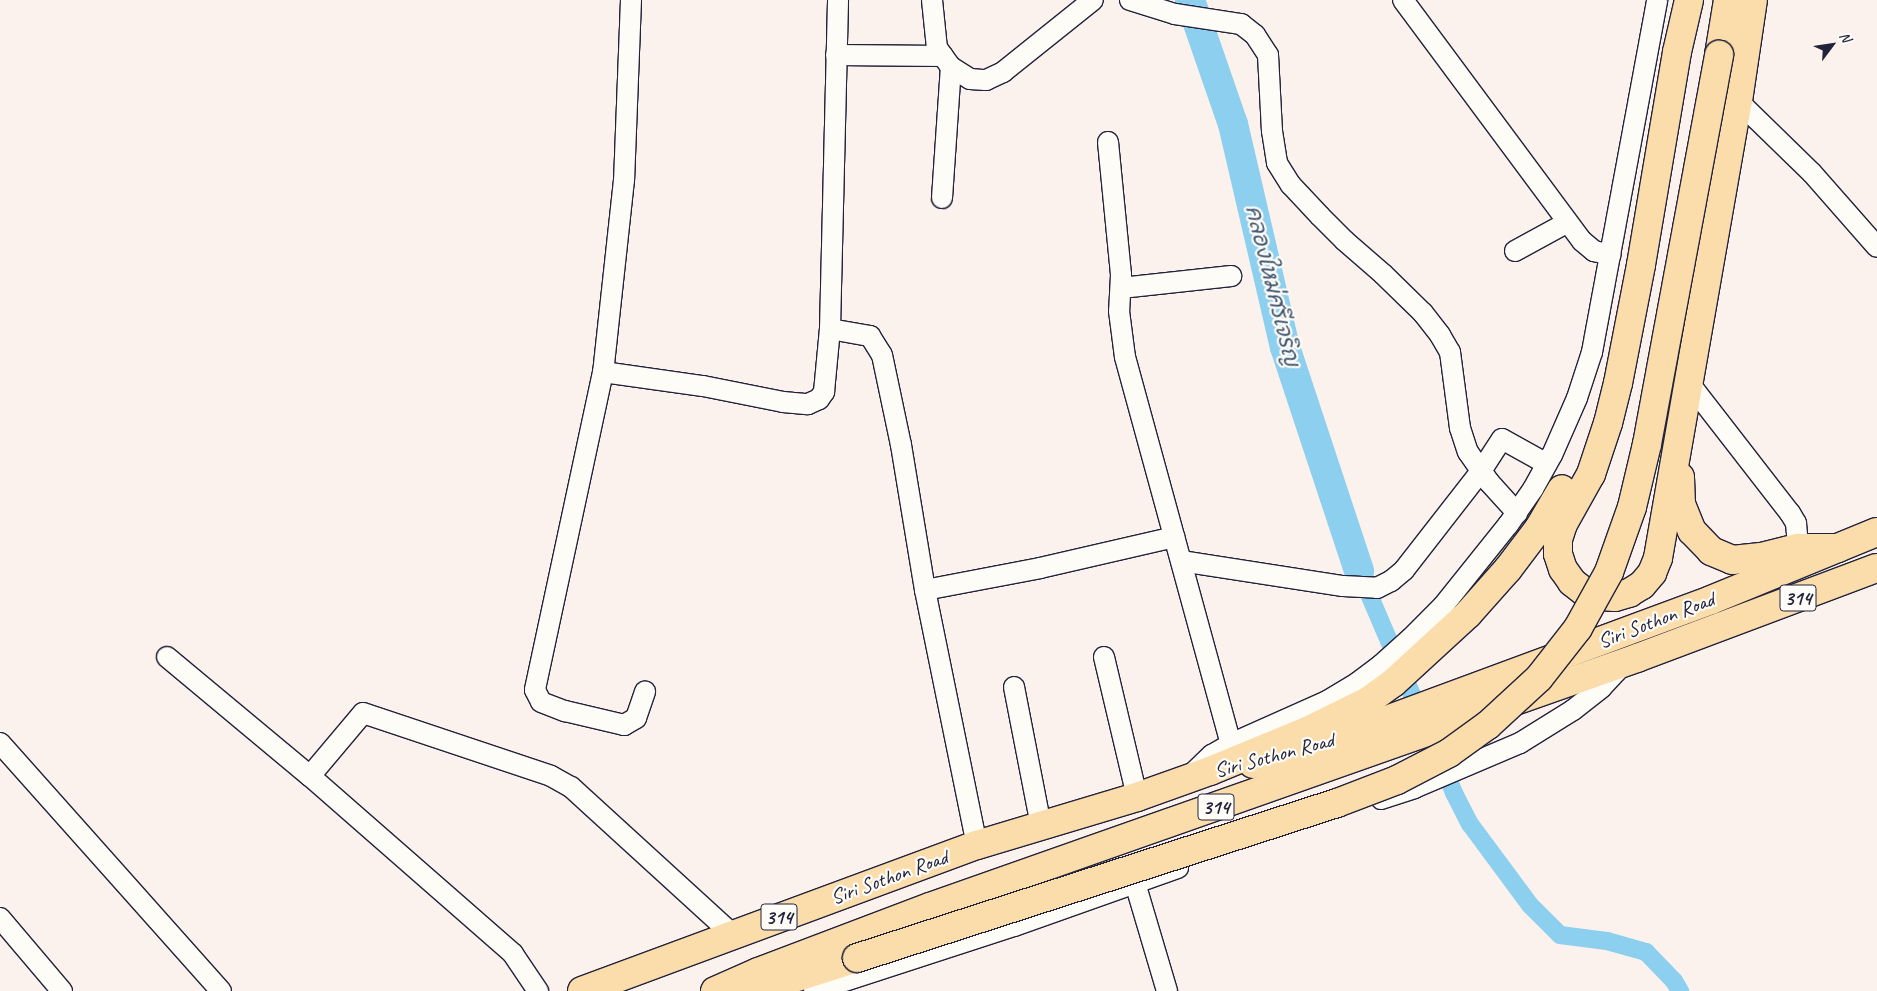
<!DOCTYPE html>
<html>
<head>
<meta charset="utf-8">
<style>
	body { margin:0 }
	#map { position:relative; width:1877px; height:991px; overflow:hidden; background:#fcf2ed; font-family:Caveat,"Playpen Sans Thai",sans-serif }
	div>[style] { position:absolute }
	.canal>* { height:18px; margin:-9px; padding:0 9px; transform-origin:9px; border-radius:9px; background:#8dcfee }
	.river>* { height:30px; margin:-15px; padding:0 15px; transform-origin:15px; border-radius:15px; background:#8dcfee }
	.roads { filter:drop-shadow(1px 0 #22223b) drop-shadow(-1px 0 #22223b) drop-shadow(0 1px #22223b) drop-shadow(0 -1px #22223b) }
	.street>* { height:20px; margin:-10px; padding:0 10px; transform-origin:10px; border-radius:10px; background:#fdfcf7 }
	.primary>* { height:28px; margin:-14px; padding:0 14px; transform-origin:14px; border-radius:14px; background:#fbddab }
	.highway>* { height:28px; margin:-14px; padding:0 14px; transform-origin:14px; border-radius:14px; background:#fbddab }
	.bridges { filter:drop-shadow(1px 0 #22223b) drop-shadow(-1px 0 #22223b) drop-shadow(0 1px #22223b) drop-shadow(0 -1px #22223b) }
	.highway-bridge>* { height:28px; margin:-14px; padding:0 14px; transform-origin:14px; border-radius:14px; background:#fbddab }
	span { translate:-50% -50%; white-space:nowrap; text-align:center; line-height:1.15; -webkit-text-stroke:4.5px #fdfcf7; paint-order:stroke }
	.shield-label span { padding:1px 4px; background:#fdfcf7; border:1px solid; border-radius:4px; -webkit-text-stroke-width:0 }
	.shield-label { font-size:20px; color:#22223b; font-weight:700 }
	.street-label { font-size:21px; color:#22223b }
	.water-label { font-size:22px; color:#425671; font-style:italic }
	.north { position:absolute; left:1807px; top:20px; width:50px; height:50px; -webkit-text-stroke:4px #fdfcf7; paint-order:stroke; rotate:59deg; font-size:14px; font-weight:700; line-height:20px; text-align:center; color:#22223b }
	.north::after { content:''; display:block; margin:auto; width:18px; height:22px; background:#22223b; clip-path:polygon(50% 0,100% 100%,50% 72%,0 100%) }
</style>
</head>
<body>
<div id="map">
	<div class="canal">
		<i style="left:1359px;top:571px;width:241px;rotate:66.8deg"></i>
		<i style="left:1454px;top:793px;width:35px;rotate:63deg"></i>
		<i style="left:1470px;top:824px;width:101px;rotate:53.5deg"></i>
		<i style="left:1530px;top:905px;width:42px;rotate:45deg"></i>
		<i style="left:1560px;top:935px;width:47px;rotate:7.3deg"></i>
		<i style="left:1607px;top:941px;width:41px;rotate:15.8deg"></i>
		<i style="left:1646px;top:952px;width:40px;rotate:46deg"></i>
		<i style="left:1674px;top:981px;width:12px;rotate:59deg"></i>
	</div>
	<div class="river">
		<i style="left:1190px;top:0;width:131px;rotate:70.9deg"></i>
		<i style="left:1233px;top:124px;width:229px;rotate:76.9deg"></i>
		<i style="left:1285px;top:347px;width:236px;rotate:71.7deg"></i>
	</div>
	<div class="roads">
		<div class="street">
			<i style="left:631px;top:0;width:180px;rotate:92.2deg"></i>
			<i style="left:624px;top:180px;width:193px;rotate:96.2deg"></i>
			<i style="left:603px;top:372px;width:325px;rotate:102.1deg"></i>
			<i style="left:535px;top:690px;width:13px;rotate:63deg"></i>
			<i style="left:541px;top:702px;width:26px;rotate:21deg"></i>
			<i style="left:565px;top:711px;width:61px;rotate:13.3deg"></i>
			<i style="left:624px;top:725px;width:14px;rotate:-30deg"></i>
			<i style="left:636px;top:718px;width:28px;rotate:-71deg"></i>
			<i style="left:932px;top:0;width:48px;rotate:84.1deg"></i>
			<i style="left:937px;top:48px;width:24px;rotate:54deg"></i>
			<i style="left:951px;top:67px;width:22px;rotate:32deg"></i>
			<i style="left:970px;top:79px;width:16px;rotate:4deg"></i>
			<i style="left:986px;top:80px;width:19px;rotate:-25deg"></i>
			<i style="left:1003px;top:72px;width:115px;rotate:-38.7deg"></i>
			<i style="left:1130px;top:0;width:47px;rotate:17.3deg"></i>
			<i style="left:1175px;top:14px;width:67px;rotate:8.6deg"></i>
			<i style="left:1241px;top:24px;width:18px;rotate:38deg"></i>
			<i style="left:1255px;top:35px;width:24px;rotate:57deg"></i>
			<i style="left:1268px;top:55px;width:76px;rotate:87deg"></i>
			<i style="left:1272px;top:131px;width:32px;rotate:81deg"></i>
			<i style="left:1277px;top:163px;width:26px;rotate:58deg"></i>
			<i style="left:1291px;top:185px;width:42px;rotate:46.9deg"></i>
			<i style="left:1320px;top:216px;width:35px;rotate:45deg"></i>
			<i style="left:1345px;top:241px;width:50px;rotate:41deg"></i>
			<i style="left:1383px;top:274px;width:56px;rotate:44.3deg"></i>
			<i style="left:1423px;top:313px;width:28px;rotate:52deg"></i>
			<i style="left:1440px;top:335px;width:20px;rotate:60deg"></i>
			<i style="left:1450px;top:352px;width:77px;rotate:82.5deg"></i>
			<i style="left:1460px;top:428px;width:25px;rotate:72deg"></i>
			<i style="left:1468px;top:452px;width:37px;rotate:55deg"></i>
			<i style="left:1489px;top:482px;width:42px;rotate:47.9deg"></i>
			<i style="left:1403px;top:0;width:300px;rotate:53.4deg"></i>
			<i style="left:1582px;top:241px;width:16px;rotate:40deg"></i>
			<i style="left:1594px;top:251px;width:17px;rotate:13deg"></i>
			<i style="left:836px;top:55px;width:107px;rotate:0.5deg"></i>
			<i style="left:1738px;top:101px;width:103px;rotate:44.2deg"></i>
			<i style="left:1812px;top:173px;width:98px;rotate:48.7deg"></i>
			<i style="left:1108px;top:142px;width:134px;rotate:84.4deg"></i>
			<i style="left:1121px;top:275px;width:36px;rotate:93deg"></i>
			<i style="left:1119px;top:311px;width:46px;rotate:82.6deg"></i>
			<i style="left:1125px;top:357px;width:401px;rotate:74.7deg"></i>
			<i style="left:942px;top:198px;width:131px;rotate:-86.1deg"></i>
			<i style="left:1515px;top:251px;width:60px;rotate:-28.7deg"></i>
			<i style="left:1121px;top:288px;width:111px;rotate:-6.2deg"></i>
			<i style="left:830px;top:329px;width:41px;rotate:9.9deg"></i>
			<i style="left:870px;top:336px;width:22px;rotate:58deg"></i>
			<i style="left:882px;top:355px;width:92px;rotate:78.1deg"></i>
			<i style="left:901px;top:445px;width:147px;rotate:80.6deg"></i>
			<i style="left:925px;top:590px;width:260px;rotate:78.5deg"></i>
			<i style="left:603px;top:372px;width:101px;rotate:8deg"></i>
			<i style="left:703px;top:386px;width:82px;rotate:11.3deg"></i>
			<i style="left:783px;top:402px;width:25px;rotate:5deg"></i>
			<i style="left:808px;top:404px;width:12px;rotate:-24deg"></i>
			<i style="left:819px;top:399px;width:9px;rotate:-54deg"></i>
			<i style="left:824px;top:392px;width:63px;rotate:-84.6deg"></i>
			<i style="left:830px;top:329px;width:329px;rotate:-88.6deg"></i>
			<i style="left:1689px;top:383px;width:165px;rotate:52.2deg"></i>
			<i style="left:1790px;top:513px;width:12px;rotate:59deg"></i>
			<i style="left:1796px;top:523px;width:25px;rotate:85deg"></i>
			<i style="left:1181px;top:561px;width:164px;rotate:8.8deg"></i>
			<i style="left:1343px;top:586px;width:34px;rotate:3deg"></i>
			<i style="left:1377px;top:588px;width:16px;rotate:-27deg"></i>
			<i style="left:1391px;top:581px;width:17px;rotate:-40deg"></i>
			<i style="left:1404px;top:570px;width:125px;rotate:-52.1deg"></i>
			<i style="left:1481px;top:471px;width:38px;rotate:-57deg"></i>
			<i style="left:1502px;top:439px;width:51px;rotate:29.1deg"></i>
			<i style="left:925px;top:590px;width:117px;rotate:-10.8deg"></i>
			<i style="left:1040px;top:568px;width:138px;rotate:-13deg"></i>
			<i style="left:167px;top:657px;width:186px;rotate:39.8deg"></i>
			<i style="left:310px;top:776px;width:270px;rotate:41.2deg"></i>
			<i style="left:513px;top:954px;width:45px;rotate:56deg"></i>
			<i style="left:1104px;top:657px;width:144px;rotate:76.7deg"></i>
			<i style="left:1014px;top:687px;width:142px;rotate:79deg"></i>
			<i style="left:0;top:743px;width:332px;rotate:48.3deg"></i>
			<i style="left:1192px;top:774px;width:28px;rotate:-44deg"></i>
			<i style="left:1212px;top:755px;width:22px;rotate:-30deg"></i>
			<i style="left:1231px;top:744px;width:105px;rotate:-24.1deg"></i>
			<i style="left:1327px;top:701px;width:35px;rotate:-31deg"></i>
			<i style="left:1357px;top:683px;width:30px;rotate:-37deg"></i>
			<i style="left:1381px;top:665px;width:40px;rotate:-42deg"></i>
			<i style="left:1411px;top:638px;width:45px;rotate:-45deg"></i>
			<i style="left:1443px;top:606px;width:104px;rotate:-51.3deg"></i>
			<i style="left:1508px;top:525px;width:44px;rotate:-55.2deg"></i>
			<i style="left:1533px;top:489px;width:39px;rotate:-61deg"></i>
			<i style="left:1552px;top:455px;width:62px;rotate:-66.3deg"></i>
			<i style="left:1577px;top:398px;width:48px;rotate:-71.9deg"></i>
			<i style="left:1592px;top:352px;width:358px;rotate:-79.5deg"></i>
			<i style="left:310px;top:776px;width:82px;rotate:-49.9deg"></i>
			<i style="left:363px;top:713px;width:198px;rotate:18.5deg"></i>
			<i style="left:551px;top:776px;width:23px;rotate:29deg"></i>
			<i style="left:571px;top:787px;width:218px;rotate:42.4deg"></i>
			<i style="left:1381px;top:799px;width:35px;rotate:-18deg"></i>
			<i style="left:1414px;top:788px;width:115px;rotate:-23deg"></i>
			<i style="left:1520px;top:743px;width:62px;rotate:-31.9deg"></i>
			<i style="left:1573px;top:710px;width:36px;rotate:-38deg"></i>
			<i style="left:1601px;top:688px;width:33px;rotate:-47deg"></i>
			<i style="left:1135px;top:883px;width:113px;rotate:73.5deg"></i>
			<i style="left:0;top:918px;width:96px;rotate:49.7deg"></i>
			<i style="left:814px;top:991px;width:210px;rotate:-18deg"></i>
			<i style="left:1014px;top:926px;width:174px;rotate:-19.5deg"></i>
		</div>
		<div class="primary">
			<i style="left:1253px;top:764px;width:84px;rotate:-16.7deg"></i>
			<i style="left:1333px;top:740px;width:403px;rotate:-20.3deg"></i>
			<i style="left:1711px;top:600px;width:179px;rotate:-22.3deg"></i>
			<i style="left:715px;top:991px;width:47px;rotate:-23.8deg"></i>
			<i style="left:758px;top:972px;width:184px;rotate:-20.7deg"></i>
			<i style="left:930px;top:907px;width:750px;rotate:-19.4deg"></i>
			<i style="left:1637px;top:658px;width:256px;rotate:-20.6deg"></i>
		</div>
		<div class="highway">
			<i style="left:1689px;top:0;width:53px;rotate:103deg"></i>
			<i style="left:1677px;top:52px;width:216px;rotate:99.6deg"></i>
			<i style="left:1641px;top:265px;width:120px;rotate:101deg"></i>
			<i style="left:1618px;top:383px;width:41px;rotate:104deg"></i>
			<i style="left:1608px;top:423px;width:54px;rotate:108.4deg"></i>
			<i style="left:1591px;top:474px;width:57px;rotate:119.2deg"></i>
			<i style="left:1563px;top:524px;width:16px;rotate:108deg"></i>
			<i style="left:1558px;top:539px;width:15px;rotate:90deg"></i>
			<i style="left:1558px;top:554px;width:16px;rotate:72deg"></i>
			<i style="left:1563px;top:569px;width:16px;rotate:55deg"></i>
			<i style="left:1572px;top:582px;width:16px;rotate:38deg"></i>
			<i style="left:1585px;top:592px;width:16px;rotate:15deg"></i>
			<i style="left:1600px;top:596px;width:15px;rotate:4deg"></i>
			<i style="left:1615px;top:597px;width:15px;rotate:-16deg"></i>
			<i style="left:1629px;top:593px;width:15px;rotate:-32deg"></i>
			<i style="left:1642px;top:585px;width:16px;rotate:-50deg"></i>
			<i style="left:1652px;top:573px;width:16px;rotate:-68deg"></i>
			<i style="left:1658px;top:558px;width:464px;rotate:-80.1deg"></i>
			<i style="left:1738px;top:101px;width:102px;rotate:-81.6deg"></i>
			<i style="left:1719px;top:55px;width:56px;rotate:-80.7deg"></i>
			<i style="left:1680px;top:477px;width:27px;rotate:88deg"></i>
			<i style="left:1681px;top:504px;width:29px;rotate:68deg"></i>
			<i style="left:1692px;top:531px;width:28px;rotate:46deg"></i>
			<i style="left:1711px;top:551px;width:23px;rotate:23deg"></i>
			<i style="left:1732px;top:560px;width:29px;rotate:-6deg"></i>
			<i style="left:1761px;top:557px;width:38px;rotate:-14deg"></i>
			<i style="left:1798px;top:548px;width:40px"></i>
			<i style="left:582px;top:991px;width:421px;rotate:-20.3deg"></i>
			<i style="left:977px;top:845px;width:167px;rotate:-16.7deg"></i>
			<i style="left:1137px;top:797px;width:77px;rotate:-19.6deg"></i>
			<i style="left:1210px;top:771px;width:105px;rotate:-22.4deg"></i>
			<i style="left:1307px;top:731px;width:68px;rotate:-26.2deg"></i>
			<i style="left:1368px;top:701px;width:31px;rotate:-36deg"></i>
			<i style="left:1393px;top:683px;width:102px;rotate:-42.6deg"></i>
			<i style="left:1468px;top:614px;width:60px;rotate:-48.4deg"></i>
			<i style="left:1508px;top:569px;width:51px;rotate:-52.9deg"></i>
			<i style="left:1539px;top:528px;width:45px;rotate:-59.5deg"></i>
			<i style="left:745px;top:991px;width:18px;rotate:-9deg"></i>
			<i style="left:763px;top:988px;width:99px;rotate:-17.7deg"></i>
		</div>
	</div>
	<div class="bridges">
		<div class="highway-bridge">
			<i style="left:857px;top:958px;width:504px;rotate:-17.9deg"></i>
			<i style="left:1337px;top:803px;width:64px;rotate:-21deg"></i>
			<i style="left:1397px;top:780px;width:59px;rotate:-27.4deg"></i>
			<i style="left:1449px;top:753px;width:48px;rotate:-35.7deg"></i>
			<i style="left:1488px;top:725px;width:69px;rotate:-42.7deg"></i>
			<i style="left:1539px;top:678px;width:63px;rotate:-52deg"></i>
			<i style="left:1578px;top:628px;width:64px;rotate:-61deg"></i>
			<i style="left:1609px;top:572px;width:69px;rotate:-70.5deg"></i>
			<i style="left:1632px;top:507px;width:65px;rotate:-76.6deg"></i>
			<i style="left:1647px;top:444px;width:396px;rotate:-79.5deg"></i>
		</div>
	</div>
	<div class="shield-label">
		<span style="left:1798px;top:598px">314</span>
		<span style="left:1216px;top:807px">314</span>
		<span style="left:779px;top:917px">314</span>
	</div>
	<div class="street-label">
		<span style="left:1656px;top:620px;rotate:-21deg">Siri Sothon Road</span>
		<span style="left:1274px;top:755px;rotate:-15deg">Siri Sothon Road</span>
		<span style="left:889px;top:877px;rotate:-20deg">Siri Sothon Road</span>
	</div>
	<div class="water-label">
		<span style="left:1272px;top:286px;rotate:76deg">คลองใหม่ศรีเจริญ</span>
	</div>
	<div class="north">N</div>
</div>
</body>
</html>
